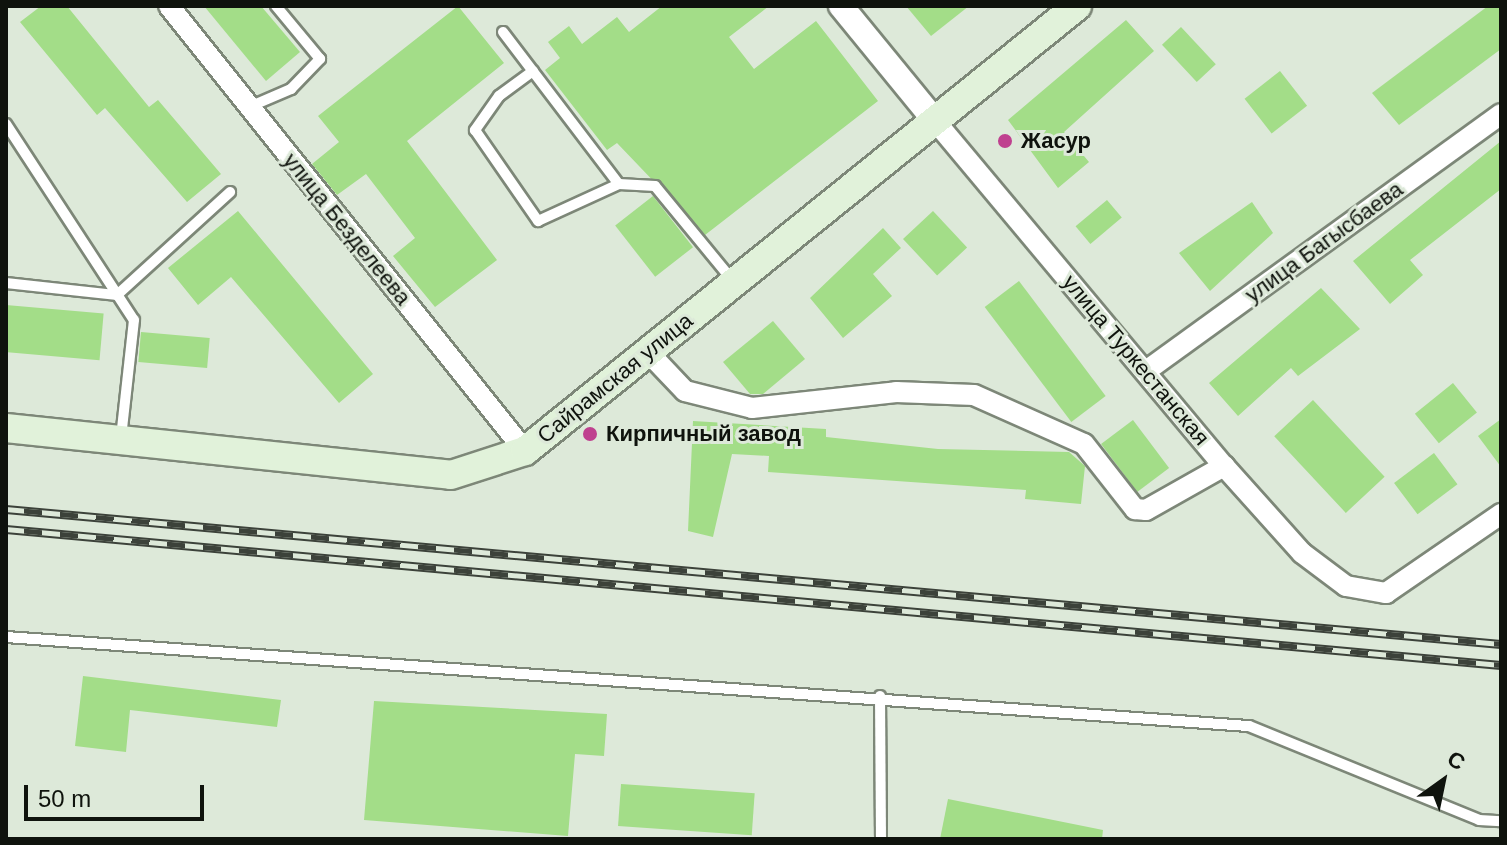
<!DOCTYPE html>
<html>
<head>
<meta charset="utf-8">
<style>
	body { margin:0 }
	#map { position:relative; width:1507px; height:845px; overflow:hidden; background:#dde9d9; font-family:Helvetica,sans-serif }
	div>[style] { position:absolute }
	.building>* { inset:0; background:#a3dd88; transform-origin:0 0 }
	.roads { filter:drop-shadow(2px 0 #7d8778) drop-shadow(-2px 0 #7d8778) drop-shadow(0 2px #7d8778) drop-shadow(0 -2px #7d8778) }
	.service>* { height:10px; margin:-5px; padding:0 5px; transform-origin:5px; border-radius:5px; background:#fff }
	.minor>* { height:20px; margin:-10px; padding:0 10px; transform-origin:10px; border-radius:10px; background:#fff }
	.tertiary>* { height:24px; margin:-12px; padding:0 12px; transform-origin:12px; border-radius:12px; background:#fff }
	.secondary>* { height:28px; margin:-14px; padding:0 14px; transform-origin:14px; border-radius:14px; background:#e1f2da }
	.rail>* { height:9px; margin-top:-4.5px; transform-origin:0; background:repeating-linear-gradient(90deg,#dde9d9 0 18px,#3c423a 0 36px); box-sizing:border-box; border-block:2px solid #3c423a }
	.dots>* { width:22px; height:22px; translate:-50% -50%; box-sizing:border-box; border:4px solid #dde9d9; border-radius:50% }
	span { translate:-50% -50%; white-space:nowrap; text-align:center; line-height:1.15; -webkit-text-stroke:6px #dde9d9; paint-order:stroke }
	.poi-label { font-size:22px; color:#0f130d; font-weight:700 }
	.left { translate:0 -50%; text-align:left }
	.street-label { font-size:22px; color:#0f130d }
	.frame { position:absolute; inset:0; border:8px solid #0f130d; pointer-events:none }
	.north { position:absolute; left:1403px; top:741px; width:80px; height:80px; -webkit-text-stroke:6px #dde9d9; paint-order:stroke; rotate:33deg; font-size:22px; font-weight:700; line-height:32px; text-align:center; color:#0f130d }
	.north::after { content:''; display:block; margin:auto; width:28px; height:36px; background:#0f130d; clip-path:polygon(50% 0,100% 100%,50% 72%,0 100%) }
	.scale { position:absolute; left:24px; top:785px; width:180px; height:36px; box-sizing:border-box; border:4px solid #0f130d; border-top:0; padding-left:10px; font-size:24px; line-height:28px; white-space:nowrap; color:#0f130d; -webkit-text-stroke:6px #dde9d9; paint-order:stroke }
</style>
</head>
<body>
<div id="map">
	<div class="building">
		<i style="clip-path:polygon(41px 6px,67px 6px,149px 107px,158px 100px,221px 174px,187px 202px,105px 108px,97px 115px,20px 22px)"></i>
		<i style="clip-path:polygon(204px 6px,261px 6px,300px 52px,266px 81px)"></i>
		<i style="clip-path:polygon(458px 6px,504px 63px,407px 141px,497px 260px,435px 307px,393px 256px,415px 238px,366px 174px,337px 195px,312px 164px,339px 142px,318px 116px)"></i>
		<i style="clip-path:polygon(662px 6px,769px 6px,729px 37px,754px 69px,816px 21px,878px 101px,705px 235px,617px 143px,607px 150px,545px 70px,560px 58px,548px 42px,569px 26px,582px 44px,617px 17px,629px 32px)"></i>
		<i style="clip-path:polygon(906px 6px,969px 6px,931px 36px)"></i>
		<i style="clip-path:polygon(1488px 6px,1501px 6px,1501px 49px,1399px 125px,1372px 93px)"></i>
		<i style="clip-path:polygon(1126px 20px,1154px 51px,1064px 132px,1089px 162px,1058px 188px,1008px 120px)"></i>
		<i style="left:1181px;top:27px;width:51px;height:26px;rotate:47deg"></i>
		<i style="left:1280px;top:71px;width:44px;height:45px;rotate:52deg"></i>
		<i style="clip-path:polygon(1501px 141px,1501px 189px,1410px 260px,1423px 275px,1390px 304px,1353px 261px)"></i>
		<i style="left:653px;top:196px;width:65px;height:48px;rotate:52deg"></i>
		<i style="left:1107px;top:200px;width:23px;height:41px;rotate:50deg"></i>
		<i style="clip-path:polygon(1252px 202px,1273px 233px,1210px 291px,1179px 253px)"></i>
		<i style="clip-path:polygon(238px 211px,373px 374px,339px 403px,231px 277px,198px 305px,168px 268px)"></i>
		<i style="left:933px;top:211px;width:50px;height:41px;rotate:47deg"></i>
		<i style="clip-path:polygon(883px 228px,901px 248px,873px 274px,892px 296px,843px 338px,810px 298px)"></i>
		<i style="left:1019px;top:281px;width:144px;height:43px;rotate:53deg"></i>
		<i style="clip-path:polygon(1321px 288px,1360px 329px,1298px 376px,1291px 368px,1238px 416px,1209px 383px)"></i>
		<i style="left:6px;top:305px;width:98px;height:47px;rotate:5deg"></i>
		<i style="clip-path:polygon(773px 321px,805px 359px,763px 394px,750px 394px,723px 362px)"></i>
		<i style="left:141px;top:332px;width:69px;height:30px;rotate:5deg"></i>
		<i style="left:1453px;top:383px;width:38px;height:49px;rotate:51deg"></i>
		<i style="left:1313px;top:400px;width:105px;height:53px;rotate:47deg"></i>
		<i style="clip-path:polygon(1501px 419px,1501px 467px,1478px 436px)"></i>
		<i style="left:1133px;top:420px;width:60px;height:40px;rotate:53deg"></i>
		<i style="clip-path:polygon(693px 421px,826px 429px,826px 437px,938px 449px,1069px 452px,1085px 466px,1081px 504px,1025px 499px,1026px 490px,768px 472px,769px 456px,732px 454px,713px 537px,688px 531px)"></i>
		<i style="left:1434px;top:453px;width:39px;height:50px;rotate:53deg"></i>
		<i style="clip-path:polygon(83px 676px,281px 700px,277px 727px,130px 710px,126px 752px,75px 746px)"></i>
		<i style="clip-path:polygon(374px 701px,607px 714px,604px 756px,575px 754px,568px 836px,364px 820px)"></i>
		<i style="left:621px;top:784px;width:134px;height:42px;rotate:4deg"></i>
		<i style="clip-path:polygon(948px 799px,1103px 830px,1102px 839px,940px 839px)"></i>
	</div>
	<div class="roads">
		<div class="service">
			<i style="left:503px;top:32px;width:191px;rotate:52.7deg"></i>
			<i style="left:619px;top:184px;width:36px;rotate:3deg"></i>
			<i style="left:655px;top:186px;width:123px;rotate:50.6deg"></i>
			<i style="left:533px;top:71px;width:42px;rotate:143.7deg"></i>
			<i style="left:499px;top:96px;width:42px;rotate:125.2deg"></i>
			<i style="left:475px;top:130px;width:111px;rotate:55.3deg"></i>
			<i style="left:538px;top:221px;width:89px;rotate:-24.6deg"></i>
			<i style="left:249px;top:107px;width:46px;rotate:-23.2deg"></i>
			<i style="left:291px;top:89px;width:42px;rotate:-46deg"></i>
			<i style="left:320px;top:59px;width:69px;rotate:-129.7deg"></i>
			<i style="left:6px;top:124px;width:234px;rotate:56.9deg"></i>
			<i style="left:134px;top:320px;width:119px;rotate:96.3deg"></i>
			<i style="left:6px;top:283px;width:112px;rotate:6.2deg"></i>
			<i style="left:117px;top:295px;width:153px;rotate:-42.3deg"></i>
			<i style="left:6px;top:637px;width:1246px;rotate:4.1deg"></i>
			<i style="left:1249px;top:726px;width:248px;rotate:22.2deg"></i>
			<i style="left:1479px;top:820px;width:22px;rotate:3deg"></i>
			<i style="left:880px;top:696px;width:143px;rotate:89.6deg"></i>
		</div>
		<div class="minor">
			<i style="left:169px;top:6px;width:570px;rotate:51.34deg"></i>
			<i style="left:936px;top:122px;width:449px;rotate:50.1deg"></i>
			<i style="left:1224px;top:466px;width:117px;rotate:48.1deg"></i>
			<i style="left:1302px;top:553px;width:55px;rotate:36.9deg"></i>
			<i style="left:1346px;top:586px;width:41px;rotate:9.9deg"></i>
			<i style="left:1386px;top:593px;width:140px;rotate:-34.5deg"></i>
			<i style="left:647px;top:351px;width:55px;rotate:46.5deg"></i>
			<i style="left:685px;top:391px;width:69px;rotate:14.2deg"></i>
			<i style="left:752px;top:408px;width:145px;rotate:-6.3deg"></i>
			<i style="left:896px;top:392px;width:78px;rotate:2.2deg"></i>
			<i style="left:974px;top:395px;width:120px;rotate:24deg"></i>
			<i style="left:1084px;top:444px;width:83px;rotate:51.9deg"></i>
			<i style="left:1135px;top:509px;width:11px;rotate:5deg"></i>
			<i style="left:1146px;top:510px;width:90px;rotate:-29.4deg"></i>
			<i style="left:1146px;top:371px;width:438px;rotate:-35.9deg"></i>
		</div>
		<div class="tertiary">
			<i style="left:841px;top:6px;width:150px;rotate:50.7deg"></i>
		</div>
		<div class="secondary">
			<i style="left:6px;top:428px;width:447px;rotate:6deg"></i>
			<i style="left:451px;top:475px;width:78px;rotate:-18deg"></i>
			<i style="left:525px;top:451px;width:709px;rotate:-38.87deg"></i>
		</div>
	</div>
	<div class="rail">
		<i style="left:6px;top:509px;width:1501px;rotate:5.16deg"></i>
		<i style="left:6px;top:529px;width:1501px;rotate:5.2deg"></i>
	</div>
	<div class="dots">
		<i style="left:1005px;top:141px;background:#bf418f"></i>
		<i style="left:590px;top:434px;background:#bf418f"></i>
	</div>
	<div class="poi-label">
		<span class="left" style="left:1021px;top:141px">Жасур</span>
		<span class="left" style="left:606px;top:434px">Кирпичный завод</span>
	</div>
	<div class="street-label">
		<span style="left:347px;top:229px;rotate:51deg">улица Безделеева</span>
		<span style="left:1324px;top:242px;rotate:-36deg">улица Багысбаева</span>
		<span style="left:1136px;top:360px;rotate:50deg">улица Туркестанская</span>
		<span style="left:615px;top:378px;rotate:-39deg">Сайрамская улица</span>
	</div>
	<div class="frame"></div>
	<div class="north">С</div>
	<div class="scale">50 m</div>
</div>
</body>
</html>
